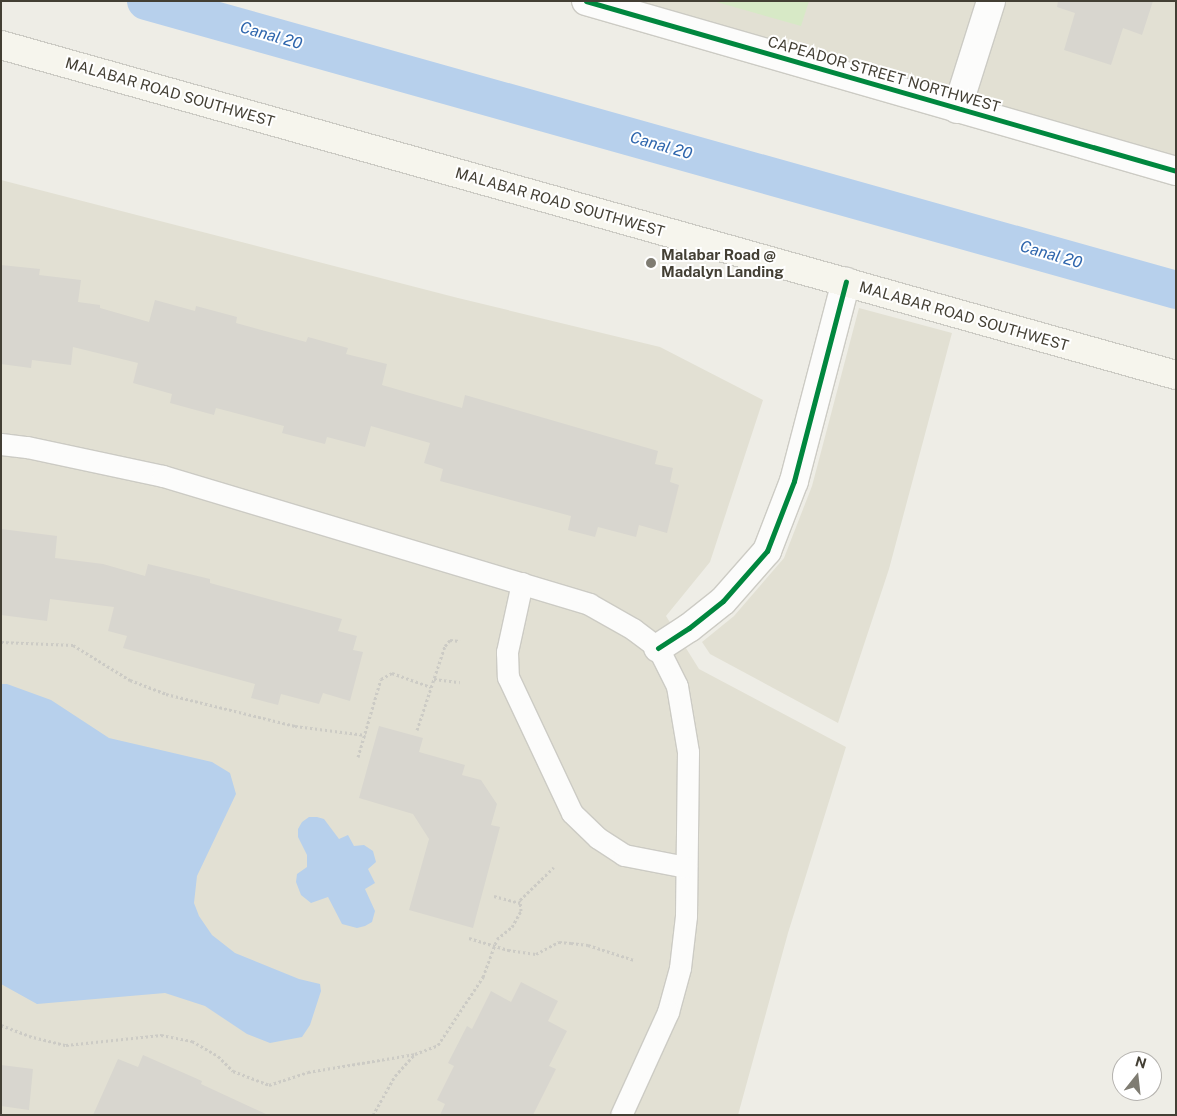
<!DOCTYPE html>
<html>
<head>
<meta charset="utf-8">
<style>
	body { margin:0 }
	#map { position:relative; width:1177px; height:1116px; overflow:hidden; background:#eeede6; font-family:"Public Sans",sans-serif }
	div>[style] { position:absolute }
	.residential>* { inset:0; background:#e2e0d3 }
	.green>* { inset:0; background:#d7e9c6 }
	.water>* { inset:0; background:#b7d0ec }
	.canal>* { height:38px; margin:-19px; padding:0 19px; transform-origin:19px; border-radius:19px; background:#b7d0ec }
	.building>* { inset:0; background:#d8d6cf }
	.path>* { height:3px; margin-top:-1.5px; transform-origin:0; background:repeating-linear-gradient(90deg,#cccbc5 0 2.5px,transparent 0 5px) }
	.roads { filter:drop-shadow(1px 0 #cccbc4) drop-shadow(-1px 0 #cccbc4) drop-shadow(0 1px #cccbc4) drop-shadow(0 -1px #cccbc4) }
	.service>* { height:21px; margin:-10.5px; padding:0 10.5px; transform-origin:10.5px; border-radius:10.5px; background:#fcfcfb }
	.minor>* { height:28px; margin:-14px; padding:0 14px; transform-origin:14px; border-radius:14px; background:#fcfcfb }
	.secondary>* { height:28px; margin:-14px; padding:0 14px; transform-origin:14px; border-radius:14px; background:#f6f5ed }
	.cycleway>* { height:5px; margin:-2.5px; padding:0 2.5px; transform-origin:2.5px; border-radius:2.5px; background:#00873e }
	.dots>* { width:14px; height:14px; translate:-50% -50%; box-sizing:border-box; border:2px solid #fff; border-radius:50% }
	span { translate:-50% -50%; white-space:nowrap; text-align:center; line-height:1.15; -webkit-text-stroke:4px #fff; paint-order:stroke }
	.street-label { font-size:15px; color:#433f34 }
	.poi-label { font-size:15px; color:#433f34; font-weight:700 }
	.left { translate:0 -50%; text-align:left }
	.water-label { font-size:16px; color:#2f66ad; font-style:italic }
	.frame { position:absolute; inset:0; border:2px solid #433f34; pointer-events:none }
	.north { position:absolute; left:1112px; top:1051px; width:50px; height:50px; box-sizing:border-box; background:#fff; border:1px solid #b4b2ae; border-radius:50%; rotate:16deg; font-size:14px; font-weight:700; line-height:20px; text-align:center; color:#433f34 }
	.north::after { content:''; display:block; margin:auto; width:18px; height:22px; background:#7f7c72; clip-path:polygon(50% 0,100% 100%,50% 72%,0 100%) }
</style>
</head>
<body>
<div id="map">
	<div class="residential">
		<i style="clip-path:polygon(586px 1px,1176px 1px,1176px 171px)"></i>
		<i style="clip-path:polygon(1px 180px,458px 298px,660px 347px,763px 400px,710px 562px,666px 616px,699px 669px,846px 747px,788px 933px,738px 1115px,1px 1115px)"></i>
		<i style="clip-path:polygon(859px 308px,952px 333px,889px 569px,838px 723px,710px 654px,702px 642px,734px 616px,784px 558px,812px 486px)"></i>
	</div>
	<div class="green">
		<i style="clip-path:polygon(713px 1px,809px 1px,801px 26px)"></i>
	</div>
	<div class="water">
		<i style="clip-path:polygon(1px 684px,7px 684px,51px 700px,109px 738px,212px 762px,230px 773px,236px 794px,197px 876px,194px 903px,199px 916px,212px 935px,235px 953px,299px 979px,320px 984px,321px 991px,310px 1025px,302px 1037px,270px 1043px,247px 1034px,205px 1006px,165px 993px,37px 1004px,1px 984px)"></i>
		<i style="clip-path:polygon(309px 817px,317px 817px,324px 819px,339px 839px,348px 835px,354px 846px,364px 845px,373px 851px,376px 862px,368px 869px,375px 883px,365px 889px,375px 911px,372px 922px,365px 926px,357px 928px,342px 924px,328px 897px,311px 903px,301px 895px,296px 882px,297px 874px,307px 867px,307px 855px,298px 837px,298px 829px,302px 822px)"></i>
	</div>
	<div class="canal">
		<i style="left:146px;top:1px;width:1070px;rotate:15.67deg"></i>
	</div>
	<div class="building">
		<i style="clip-path:polygon(1058px 1px,1153px 1px,1142px 35px,1123px 28px,1111px 65px,1064px 50px,1075px 13px,1057px 7px)"></i>
		<i style="clip-path:polygon(1px 265px,40px 269px,39px 275px,81px 280px,78px 302px,100px 305px,100px 308px,149px 322px,155px 300px,195px 311px,196px 306px,237px 317px,236px 323px,306px 342px,308px 337px,348px 348px,346px 354px,387px 364px,382px 385px,462px 408px,465px 395px,658px 451px,655px 464px,673px 468px,670px 482px,679px 485px,667px 533px,639px 525px,636px 537px,598px 527px,595px 537px,568px 530px,571px 516px,440px 481px,443px 469px,424px 463px,430px 443px,371px 426px,365px 447px,327px 437px,325px 444px,282px 433px,284px 426px,216px 408px,214px 415px,170px 403px,172px 394px,133px 383px,138px 363px,73px 347px,71px 365px,32px 360px,31px 368px,1px 364px)"></i>
		<i style="clip-path:polygon(1px 529px,57px 536px,55px 558px,103px 564px,145px 576px,148px 564px,210px 579px,210px 583px,342px 619px,338px 631px,357px 636px,353px 650px,363px 652px,350px 701px,323px 693px,319px 704px,281px 694px,278px 705px,251px 698px,255px 684px,123px 648px,127px 636px,108px 631px,114px 607px,50px 599px,47px 621px,1px 615px)"></i>
		<i style="clip-path:polygon(379px 726px,423px 738px,419px 752px,465px 765px,462px 775px,481px 780px,497px 804px,491px 825px,500px 827px,473px 928px,409px 910px,429px 839px,413px 814px,359px 798px)"></i>
		<i style="clip-path:polygon(521px 982px,558px 1001px,548px 1021px,567px 1031px,549px 1066px,556px 1069px,533px 1115px,440px 1115px,445px 1104px,437px 1100px,454px 1066px,448px 1063px,467px 1026px,472px 1029px,491px 991px,511px 1002px)"></i>
		<i style="clip-path:polygon(143px 1055px,202px 1081px,201px 1084px,268px 1115px,93px 1115px,118px 1059px,138px 1067px)"></i>
		<i style="clip-path:polygon(1px 1065px,33px 1069px,29px 1110px,1px 1106px)"></i>
	</div>
	<div class="path">
		<i style="left:1px;top:642px;width:72px;rotate:2.4deg"></i>
		<i style="left:73px;top:645px;width:67px;rotate:31.6deg"></i>
		<i style="left:130px;top:680px;width:39px;rotate:21deg"></i>
		<i style="left:166px;top:694px;width:133px;rotate:13.9deg"></i>
		<i style="left:295px;top:726px;width:71px;rotate:7.3deg"></i>
		<i style="left:434px;top:679px;width:26px;rotate:7deg"></i>
		<i style="left:417px;top:730px;width:89px;rotate:-71.6deg"></i>
		<i style="left:445px;top:646px;width:8px;rotate:-50deg"></i>
		<i style="left:450px;top:640px;width:10px;rotate:6deg"></i>
		<i style="left:358px;top:757px;width:81px;rotate:-73.6deg"></i>
		<i style="left:381px;top:679px;width:13px;rotate:-29deg"></i>
		<i style="left:392px;top:673px;width:41px;rotate:19.7deg"></i>
		<i style="left:494px;top:896px;width:27px;rotate:15deg"></i>
		<i style="left:469px;top:938px;width:41px;rotate:17.1deg"></i>
		<i style="left:508px;top:950px;width:28px;rotate:8deg"></i>
		<i style="left:536px;top:954px;width:26px;rotate:-28deg"></i>
		<i style="left:559px;top:942px;width:12px;rotate:5deg"></i>
		<i style="left:571px;top:943px;width:17px;rotate:7deg"></i>
		<i style="left:588px;top:945px;width:48px;rotate:18.1deg"></i>
		<i style="left:1px;top:1025px;width:30px;rotate:21deg"></i>
		<i style="left:29px;top:1036px;width:38px;rotate:14deg"></i>
		<i style="left:66px;top:1045px;width:96px;rotate:-6deg"></i>
		<i style="left:161px;top:1035px;width:32px;rotate:11deg"></i>
		<i style="left:192px;top:1041px;width:30px;rotate:30deg"></i>
		<i style="left:218px;top:1056px;width:21px;rotate:45deg"></i>
		<i style="left:233px;top:1071px;width:39px;rotate:21deg"></i>
		<i style="left:269px;top:1085px;width:41px;rotate:-18.4deg"></i>
		<i style="left:308px;top:1072px;width:109px;rotate:-9.5deg"></i>
		<i style="left:373px;top:1115px;width:45px;rotate:-60.6deg"></i>
		<i style="left:395px;top:1076px;width:30px;rotate:-48deg"></i>
		<i style="left:415px;top:1054px;width:25px;rotate:-21deg"></i>
		<i style="left:438px;top:1045px;width:82px;rotate:-56.5deg"></i>
		<i style="left:483px;top:977px;width:40px;rotate:-69.8deg"></i>
		<i style="left:497px;top:939px;width:19px;rotate:-39deg"></i>
		<i style="left:512px;top:927px;width:18px;rotate:-61deg"></i>
		<i style="left:521px;top:911px;width:11px;rotate:-95deg"></i>
		<i style="left:520px;top:900px;width:47px;rotate:-44.1deg"></i>
	</div>
	<div class="roads">
		<div class="service">
			<i style="left:1px;top:444px;width:26px;rotate:7deg"></i>
			<i style="left:27px;top:447px;width:139px;rotate:12deg"></i>
			<i style="left:163px;top:476px;width:445px;rotate:16.7deg"></i>
			<i style="left:589px;top:604px;width:51px;rotate:29.6deg"></i>
			<i style="left:633px;top:629px;width:31px;rotate:37deg"></i>
			<i style="left:658px;top:648px;width:42px;rotate:63.4deg"></i>
			<i style="left:677px;top:686px;width:67px;rotate:80.5deg"></i>
			<i style="left:688px;top:752px;width:164px;rotate:90.7deg"></i>
			<i style="left:686px;top:916px;width:52px;rotate:96.6deg"></i>
			<i style="left:680px;top:968px;width:46px;rotate:105.3deg"></i>
			<i style="left:668px;top:1012px;width:113px;rotate:114.5deg"></i>
			<i style="left:522px;top:583px;width:71px;rotate:102.3deg"></i>
			<i style="left:507px;top:652px;width:25px;rotate:88deg"></i>
			<i style="left:508px;top:677px;width:150px;rotate:64.8deg"></i>
			<i style="left:572px;top:813px;width:36px;rotate:44deg"></i>
			<i style="left:598px;top:838px;width:31px;rotate:33deg"></i>
			<i style="left:624px;top:855px;width:63px;rotate:11deg"></i>
		</div>
		<div class="minor">
			<i style="left:586px;top:1px;width:614px;rotate:16.07deg"></i>
			<i style="left:957px;top:109px;width:113px;rotate:-72.5deg"></i>
			<i style="left:658px;top:648px;width:37px;rotate:-33deg"></i>
			<i style="left:689px;top:628px;width:43px;rotate:-38.5deg"></i>
			<i style="left:723px;top:601px;width:67px;rotate:-48.7deg"></i>
			<i style="left:767px;top:551px;width:75px;rotate:-68.9deg"></i>
			<i style="left:794px;top:481px;width:206px;rotate:-75.4deg"></i>
		</div>
		<div class="secondary">
			<i style="left:1px;top:45px;width:1220px;rotate:15.69deg"></i>
		</div>
	</div>
	<div class="cycleway">
		<i style="left:586px;top:1px;width:614px;rotate:16.07deg"></i>
		<i style="left:658px;top:648px;width:37px;rotate:-33deg"></i>
		<i style="left:689px;top:628px;width:43px;rotate:-38.5deg"></i>
		<i style="left:723px;top:601px;width:67px;rotate:-48.7deg"></i>
		<i style="left:767px;top:551px;width:75px;rotate:-68.9deg"></i>
		<i style="left:794px;top:481px;width:206px;rotate:-75.4deg"></i>
	</div>
	<div class="dots">
		<i style="left:651px;top:263px;background:#7f7c72"></i>
	</div>
	<div class="street-label">
		<span style="left:884px;top:74px;rotate:16deg">CAPEADOR STREET NORTHWEST</span>
		<span style="left:170px;top:92px;rotate:16deg">MALABAR ROAD SOUTHWEST</span>
		<span style="left:560px;top:202px;rotate:16deg">MALABAR ROAD SOUTHWEST</span>
		<span style="left:964px;top:316px;rotate:16deg">MALABAR ROAD SOUTHWEST</span>
	</div>
	<div class="poi-label">
		<span class="left" style="left:661px;top:263px">Malabar Road @<br>Madalyn Landing</span>
	</div>
	<div class="water-label">
		<span style="left:271px;top:36px;rotate:16deg">Canal 20</span>
		<span style="left:661px;top:146px;rotate:16deg">Canal 20</span>
		<span style="left:1051px;top:255px;rotate:16deg">Canal 20</span>
	</div>
	<div class="frame"></div>
	<div class="north">N</div>
</div>
</body>
</html>
